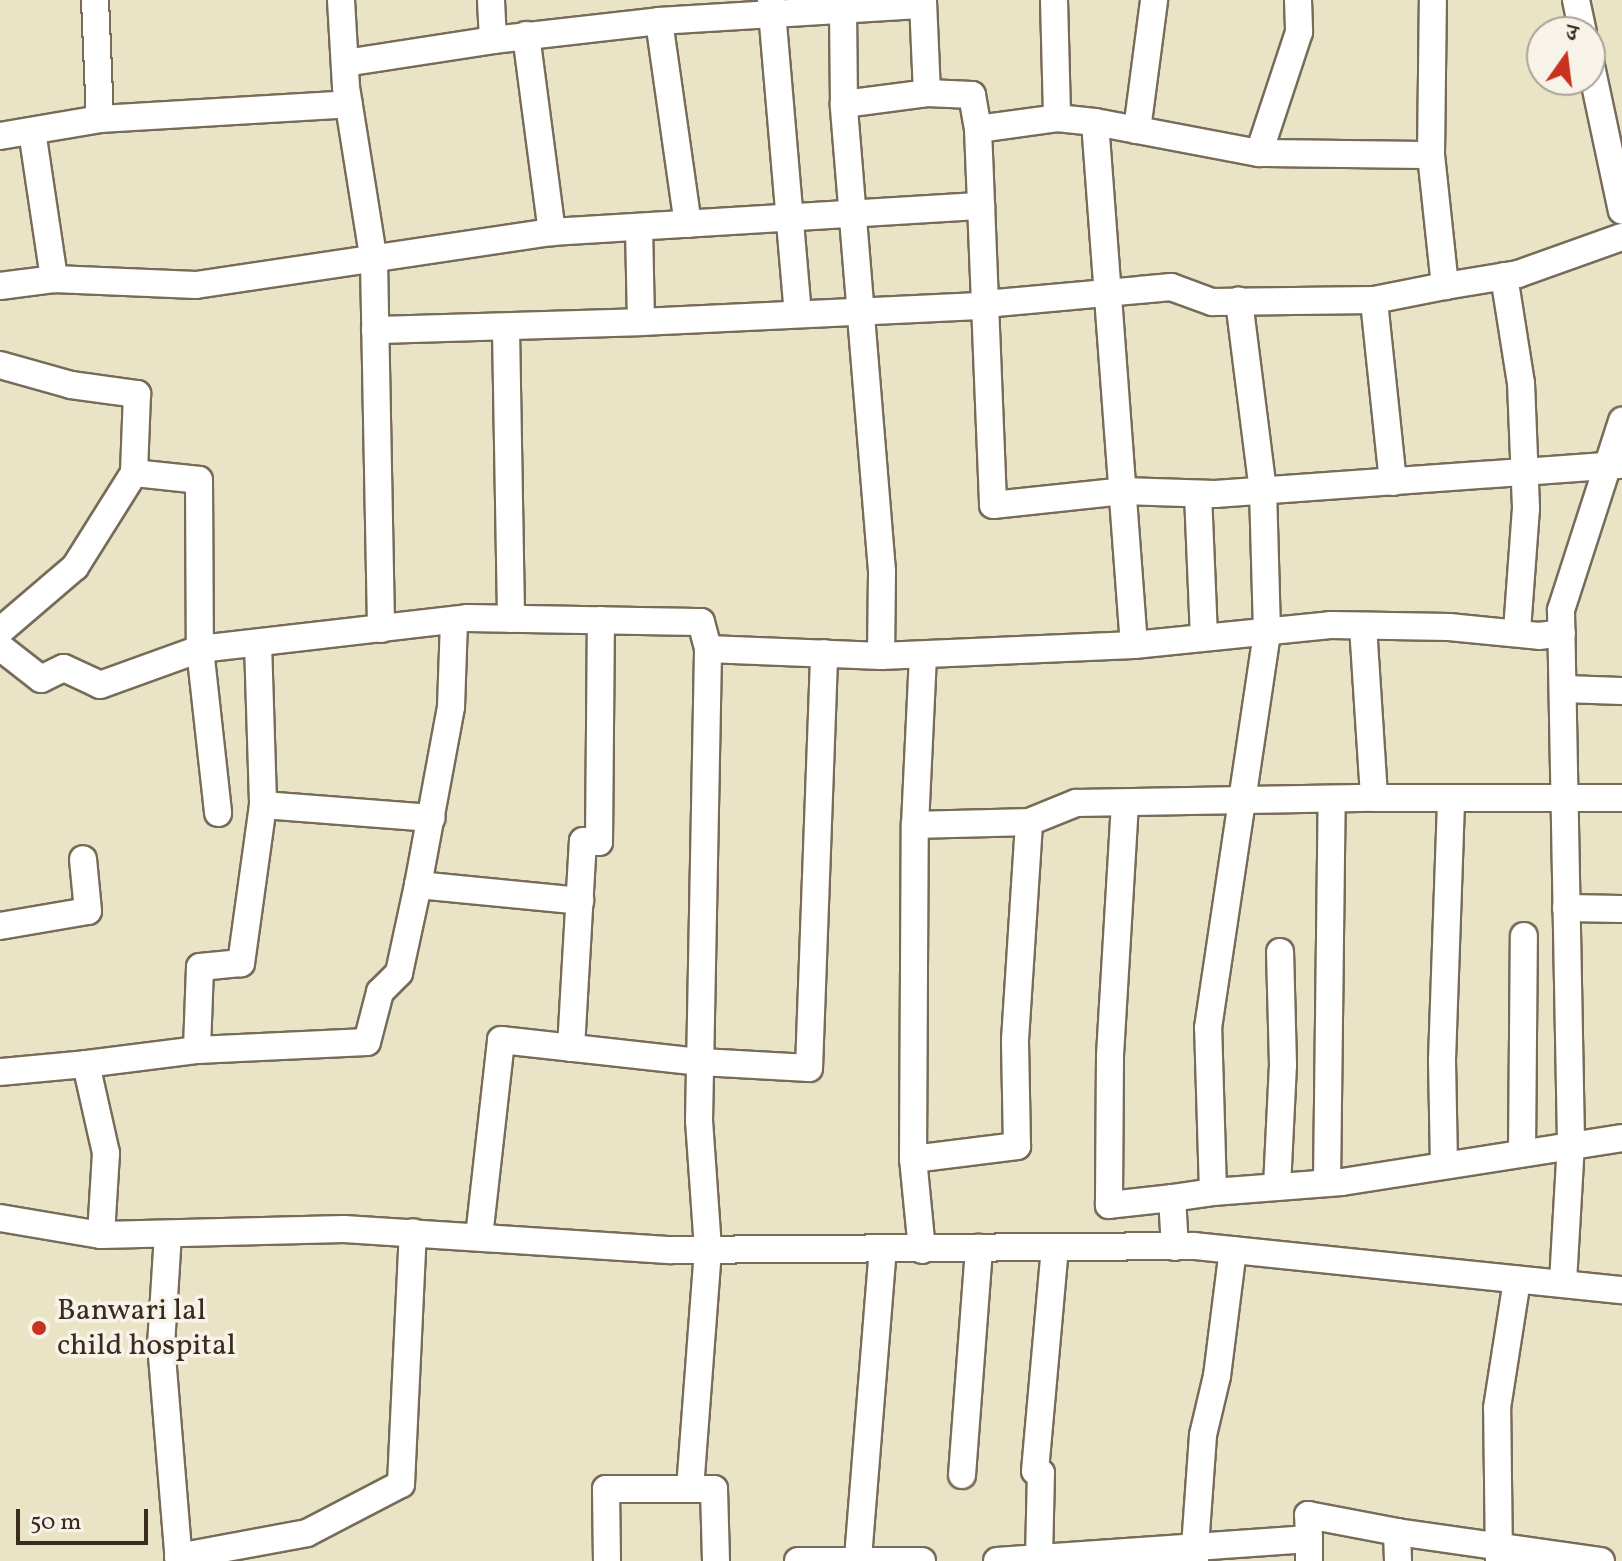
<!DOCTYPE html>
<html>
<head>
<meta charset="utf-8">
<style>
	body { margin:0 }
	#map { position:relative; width:1622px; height:1561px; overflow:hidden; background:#eae4c6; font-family:Vollkorn,"Noto Serif Devanagari",serif }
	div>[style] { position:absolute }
	.roads { filter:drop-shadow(2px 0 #786b59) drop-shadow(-2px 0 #786b59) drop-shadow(0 2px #786b59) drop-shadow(0 -2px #786b59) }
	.minor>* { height:26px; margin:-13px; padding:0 13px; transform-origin:13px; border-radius:13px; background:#fff }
	.dots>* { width:22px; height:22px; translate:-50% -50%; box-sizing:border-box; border:4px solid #f7f3e8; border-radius:50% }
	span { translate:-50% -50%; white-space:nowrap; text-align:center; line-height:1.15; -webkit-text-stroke:7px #f7f3e8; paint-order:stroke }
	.poi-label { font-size:30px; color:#3b2a1e }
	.left { translate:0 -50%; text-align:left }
	.north { position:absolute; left:1526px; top:16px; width:80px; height:80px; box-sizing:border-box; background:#f7f3e8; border:2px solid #aca397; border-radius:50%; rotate:14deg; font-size:22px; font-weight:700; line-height:32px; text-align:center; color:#3b2a1e }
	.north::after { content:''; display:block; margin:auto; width:28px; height:36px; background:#c8321e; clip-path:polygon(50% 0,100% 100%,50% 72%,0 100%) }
	.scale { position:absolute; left:16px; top:1509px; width:132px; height:36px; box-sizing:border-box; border:4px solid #3b2a1e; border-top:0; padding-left:10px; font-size:24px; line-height:28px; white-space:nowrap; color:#3b2a1e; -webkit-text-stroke:6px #f7f3e8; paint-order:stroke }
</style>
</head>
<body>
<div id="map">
	<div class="roads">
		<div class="minor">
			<i style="left:341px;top:0;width:87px;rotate:86.7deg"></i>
			<i style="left:346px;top:87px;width:176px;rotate:80.9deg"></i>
			<i style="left:374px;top:261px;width:368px;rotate:88.9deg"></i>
			<i style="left:771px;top:0;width:314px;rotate:85.1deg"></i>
			<i style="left:1054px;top:0;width:118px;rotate:88.5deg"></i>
			<i style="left:1298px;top:0;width:32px;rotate:88deg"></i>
			<i style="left:1299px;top:32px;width:127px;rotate:108.3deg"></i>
			<i style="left:1259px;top:153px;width:172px;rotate:0.7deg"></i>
			<i style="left:1431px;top:155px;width:155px;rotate:-89.3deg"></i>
			<i style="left:1576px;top:0;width:33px;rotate:78deg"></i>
			<i style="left:843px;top:9px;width:95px;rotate:89.4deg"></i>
			<i style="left:659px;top:21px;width:264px;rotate:-3.5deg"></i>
			<i style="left:526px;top:35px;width:199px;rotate:82.5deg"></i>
			<i style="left:493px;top:40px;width:167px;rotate:-6.5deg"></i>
			<i style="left:659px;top:21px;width:205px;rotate:81.9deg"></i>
			<i style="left:1590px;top:61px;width:153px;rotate:78deg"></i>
			<i style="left:345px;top:63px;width:150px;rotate:-8.8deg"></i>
			<i style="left:493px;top:40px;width:40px;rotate:-92.9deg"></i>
			<i style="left:927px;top:93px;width:45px;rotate:2.5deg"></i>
			<i style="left:972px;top:95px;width:35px;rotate:80deg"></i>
			<i style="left:978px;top:129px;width:80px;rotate:-7.9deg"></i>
			<i style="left:1057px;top:118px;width:38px;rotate:6deg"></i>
			<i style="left:1095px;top:122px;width:524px;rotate:85.74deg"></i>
			<i style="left:100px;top:119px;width:249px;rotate:-3.4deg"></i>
			<i style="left:1095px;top:122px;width:43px;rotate:10.8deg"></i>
			<i style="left:1137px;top:130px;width:131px;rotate:-82.5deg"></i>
			<i style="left:978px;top:129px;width:376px;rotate:87.7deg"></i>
			<i style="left:993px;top:505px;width:131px;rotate:-6.1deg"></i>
			<i style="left:1123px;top:491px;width:92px;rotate:1.9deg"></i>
			<i style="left:1215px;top:494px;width:408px;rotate:-4.1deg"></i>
			<i style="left:1137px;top:130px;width:124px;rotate:10.7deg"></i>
			<i style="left:32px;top:131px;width:150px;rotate:81.5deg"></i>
			<i style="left:0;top:136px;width:101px;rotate:-9.6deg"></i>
			<i style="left:100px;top:119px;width:119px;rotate:-92.4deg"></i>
			<i style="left:1431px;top:155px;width:132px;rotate:83.9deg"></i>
			<i style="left:1445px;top:286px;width:74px;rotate:-9.3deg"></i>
			<i style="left:1518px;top:274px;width:110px;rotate:-19.6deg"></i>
			<i style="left:639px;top:227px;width:95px;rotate:88.8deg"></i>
			<i style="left:641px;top:322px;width:344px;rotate:-2.7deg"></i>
			<i style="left:1504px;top:276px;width:108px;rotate:81deg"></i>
			<i style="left:1521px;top:383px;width:125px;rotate:87.7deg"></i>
			<i style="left:1526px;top:508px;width:124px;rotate:94.2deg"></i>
			<i style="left:0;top:286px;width:54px;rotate:-7.4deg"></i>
			<i style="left:54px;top:279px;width:142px;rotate:2.4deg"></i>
			<i style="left:196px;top:285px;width:360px;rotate:-8.5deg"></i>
			<i style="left:552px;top:232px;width:430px;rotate:-3.5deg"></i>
			<i style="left:985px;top:304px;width:187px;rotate:-5.2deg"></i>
			<i style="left:1171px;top:287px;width:44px;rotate:20.1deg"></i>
			<i style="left:1212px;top:302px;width:162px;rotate:-0.7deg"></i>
			<i style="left:506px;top:329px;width:290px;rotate:89deg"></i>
			<i style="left:375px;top:330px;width:266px;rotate:-1.7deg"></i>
			<i style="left:0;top:365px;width:74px;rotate:15.7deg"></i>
			<i style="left:71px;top:385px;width:67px;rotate:7.8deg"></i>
			<i style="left:137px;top:394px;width:79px;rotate:92.2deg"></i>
			<i style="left:134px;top:473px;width:65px;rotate:6.1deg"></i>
			<i style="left:199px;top:480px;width:169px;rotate:89.7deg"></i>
			<i style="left:200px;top:649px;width:165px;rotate:83.7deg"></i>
			<i style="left:1393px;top:482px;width:183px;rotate:-96deg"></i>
			<i style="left:1374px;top:300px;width:72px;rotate:-11.2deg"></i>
			<i style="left:1198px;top:494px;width:142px;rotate:87.6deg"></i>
			<i style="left:1363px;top:626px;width:172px;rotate:86.3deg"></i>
			<i style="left:1374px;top:798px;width:248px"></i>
			<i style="left:0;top:631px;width:99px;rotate:-40.5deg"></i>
			<i style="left:75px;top:567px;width:111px;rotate:-57.9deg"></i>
			<i style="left:258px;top:643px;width:162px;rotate:88.2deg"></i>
			<i style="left:263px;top:805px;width:160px;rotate:97.9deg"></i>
			<i style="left:241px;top:963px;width:41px;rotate:174.4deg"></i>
			<i style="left:200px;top:967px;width:83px;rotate:92.1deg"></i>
			<i style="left:197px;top:1050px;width:170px;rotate:-2.7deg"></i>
			<i style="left:367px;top:1042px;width:52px;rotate:-75.4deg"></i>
			<i style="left:380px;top:992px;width:27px;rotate:-45deg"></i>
			<i style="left:399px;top:973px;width:90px;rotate:-77.8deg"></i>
			<i style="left:418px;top:885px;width:181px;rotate:-79.5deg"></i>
			<i style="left:451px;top:707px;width:87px;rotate:-88deg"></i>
			<i style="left:0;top:647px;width:52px;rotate:38deg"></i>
			<i style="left:41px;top:679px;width:25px;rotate:-26deg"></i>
			<i style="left:64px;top:668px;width:40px;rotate:25deg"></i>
			<i style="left:100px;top:685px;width:106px;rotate:-19.8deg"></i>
			<i style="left:200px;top:649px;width:269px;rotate:-6.6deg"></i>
			<i style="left:467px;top:618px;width:234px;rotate:1deg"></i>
			<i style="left:701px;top:622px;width:28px;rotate:75deg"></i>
			<i style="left:881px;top:656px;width:253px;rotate:-2.5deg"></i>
			<i style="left:1134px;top:645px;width:197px;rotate:-5.8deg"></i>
			<i style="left:1330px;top:625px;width:119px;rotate:1deg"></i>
			<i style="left:1449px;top:627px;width:90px;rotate:5.7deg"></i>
			<i style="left:1539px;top:636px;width:23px;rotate:-7deg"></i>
			<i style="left:1564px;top:689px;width:58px;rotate:2deg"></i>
			<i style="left:1125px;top:803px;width:253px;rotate:93.4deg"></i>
			<i style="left:1110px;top:1056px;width:149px;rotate:90.4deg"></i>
			<i style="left:1109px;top:1205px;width:63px;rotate:-6.3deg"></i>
			<i style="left:263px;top:805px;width:169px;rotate:4.4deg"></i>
			<i style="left:1029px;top:822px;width:51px;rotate:-22deg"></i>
			<i style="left:1076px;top:803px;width:298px;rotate:-1deg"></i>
			<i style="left:418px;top:885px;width:163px;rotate:5.6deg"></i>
			<i style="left:1566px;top:908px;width:56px;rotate:1deg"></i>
			<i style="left:0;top:926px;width:89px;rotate:-9.7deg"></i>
			<i style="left:88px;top:911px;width:52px;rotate:-95.5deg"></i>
			<i style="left:571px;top:1048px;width:207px;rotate:-86.7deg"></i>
			<i style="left:583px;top:841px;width:16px;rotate:4deg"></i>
			<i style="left:599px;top:842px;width:222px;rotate:-89.5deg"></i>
			<i style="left:0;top:1072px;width:86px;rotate:-5.3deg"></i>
			<i style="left:1522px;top:1151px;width:215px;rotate:-89.5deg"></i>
			<i style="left:913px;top:1159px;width:334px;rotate:-89.7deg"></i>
			<i style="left:1444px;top:1165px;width:105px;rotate:-91.1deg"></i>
			<i style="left:1442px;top:1060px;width:262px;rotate:-88deg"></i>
			<i style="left:1327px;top:1183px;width:383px;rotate:-89.3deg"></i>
			<i style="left:1277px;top:1187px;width:122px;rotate:-87.2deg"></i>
			<i style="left:1283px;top:1065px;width:113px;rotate:-91.5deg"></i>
			<i style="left:1213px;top:1192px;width:129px;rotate:-4.4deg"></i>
			<i style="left:1342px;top:1182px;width:283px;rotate:-8.9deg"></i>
			<i style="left:0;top:1218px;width:102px;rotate:9.6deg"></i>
			<i style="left:101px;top:1235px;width:243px;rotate:-1.4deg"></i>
			<i style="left:344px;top:1229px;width:328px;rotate:3.7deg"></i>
			<i style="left:671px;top:1250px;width:523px;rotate:-0.44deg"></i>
			<i style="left:1194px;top:1246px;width:430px;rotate:5.9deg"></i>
			<i style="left:168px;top:1234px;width:110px;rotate:93.6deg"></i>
			<i style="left:161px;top:1344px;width:218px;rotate:85.3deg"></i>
			<i style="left:101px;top:1235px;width:82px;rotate:-86.5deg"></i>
			<i style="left:106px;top:1153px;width:91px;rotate:-102.7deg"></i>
			<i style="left:86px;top:1064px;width:112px;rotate:-7.2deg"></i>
			<i style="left:479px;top:1237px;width:198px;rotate:-83.6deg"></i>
			<i style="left:501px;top:1040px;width:201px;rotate:6.3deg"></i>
			<i style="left:701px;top:1062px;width:108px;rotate:3.2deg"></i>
			<i style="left:809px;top:1068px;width:415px;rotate:-87.9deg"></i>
			<i style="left:1175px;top:1247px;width:49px;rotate:-93.5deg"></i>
			<i style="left:1172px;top:1198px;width:41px;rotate:-8.3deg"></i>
			<i style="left:1213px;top:1192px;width:164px;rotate:-91.7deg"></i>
			<i style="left:1208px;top:1028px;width:400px;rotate:-81.5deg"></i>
			<i style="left:1267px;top:632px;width:141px;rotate:-91.6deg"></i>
			<i style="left:1263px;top:491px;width:192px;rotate:-97.2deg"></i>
			<i style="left:922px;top:1250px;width:91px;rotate:-95.6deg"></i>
			<i style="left:913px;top:1159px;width:105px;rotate:-7.1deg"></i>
			<i style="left:1017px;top:1146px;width:106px;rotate:-91.1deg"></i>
			<i style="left:1015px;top:1040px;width:218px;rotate:-86.3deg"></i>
			<i style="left:1029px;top:822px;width:114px;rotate:178.5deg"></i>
			<i style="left:915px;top:825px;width:168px;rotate:-87.3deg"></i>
			<i style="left:1563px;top:1282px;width:140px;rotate:-86.7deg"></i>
			<i style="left:1571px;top:1142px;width:532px;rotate:-91.08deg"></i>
			<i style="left:1561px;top:610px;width:199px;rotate:-72.1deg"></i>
			<i style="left:962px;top:1475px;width:228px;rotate:-85.7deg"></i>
			<i style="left:690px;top:1489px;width:241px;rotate:-85.7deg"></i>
			<i style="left:708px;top:1249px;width:128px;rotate:-94deg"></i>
			<i style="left:699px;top:1121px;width:472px;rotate:-88.9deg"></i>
			<i style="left:708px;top:649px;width:173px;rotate:2.3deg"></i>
			<i style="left:881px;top:656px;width:85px;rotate:-89.3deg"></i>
			<i style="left:882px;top:571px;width:469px;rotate:-94.7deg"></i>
			<i style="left:844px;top:104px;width:84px;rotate:-7.5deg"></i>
			<i style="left:927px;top:93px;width:93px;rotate:-92.5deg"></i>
			<i style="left:1397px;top:1532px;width:206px;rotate:8.1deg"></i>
			<i style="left:1309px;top:1539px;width:24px;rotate:-92deg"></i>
			<i style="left:1308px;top:1515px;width:91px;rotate:10.8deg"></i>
			<i style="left:1397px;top:1532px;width:29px;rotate:88deg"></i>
			<i style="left:178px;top:1557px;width:131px;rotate:-10.5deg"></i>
			<i style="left:307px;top:1533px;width:106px;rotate:-27.5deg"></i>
			<i style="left:401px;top:1484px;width:252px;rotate:-87.3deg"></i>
			<i style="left:858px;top:1558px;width:310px;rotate:-85.4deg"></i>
			<i style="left:1039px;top:1559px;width:86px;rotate:-88.7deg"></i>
			<i style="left:1041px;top:1473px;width:6px;rotate:-162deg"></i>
			<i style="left:1035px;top:1471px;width:225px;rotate:-84.9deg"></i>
			<i style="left:607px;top:1561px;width:72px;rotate:-90.8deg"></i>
			<i style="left:606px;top:1489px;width:108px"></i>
			<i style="left:714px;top:1489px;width:72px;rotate:88.4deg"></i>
			<i style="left:798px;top:1561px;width:124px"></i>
			<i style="left:997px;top:1561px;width:198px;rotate:-4deg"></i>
			<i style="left:1195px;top:1547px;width:112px;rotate:-85.9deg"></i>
			<i style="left:1203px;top:1435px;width:61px;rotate:-76.7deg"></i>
			<i style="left:1217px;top:1376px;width:127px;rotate:-82.8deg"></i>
			<i style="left:1195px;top:1561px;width:14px;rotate:-90deg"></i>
			<i style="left:1195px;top:1547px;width:114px;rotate:-4deg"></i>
			<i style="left:1309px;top:1539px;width:22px;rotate:90deg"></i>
			<i style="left:1499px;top:1561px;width:153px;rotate:-90.7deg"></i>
			<i style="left:1497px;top:1408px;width:130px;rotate:-81.1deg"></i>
		</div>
	</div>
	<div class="dots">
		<i style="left:39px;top:1328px;background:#c8321e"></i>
	</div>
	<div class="poi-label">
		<span class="left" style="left:57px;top:1328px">Banwari lal<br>child hospital</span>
	</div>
	<div class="north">उ</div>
	<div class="scale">50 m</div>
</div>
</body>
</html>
